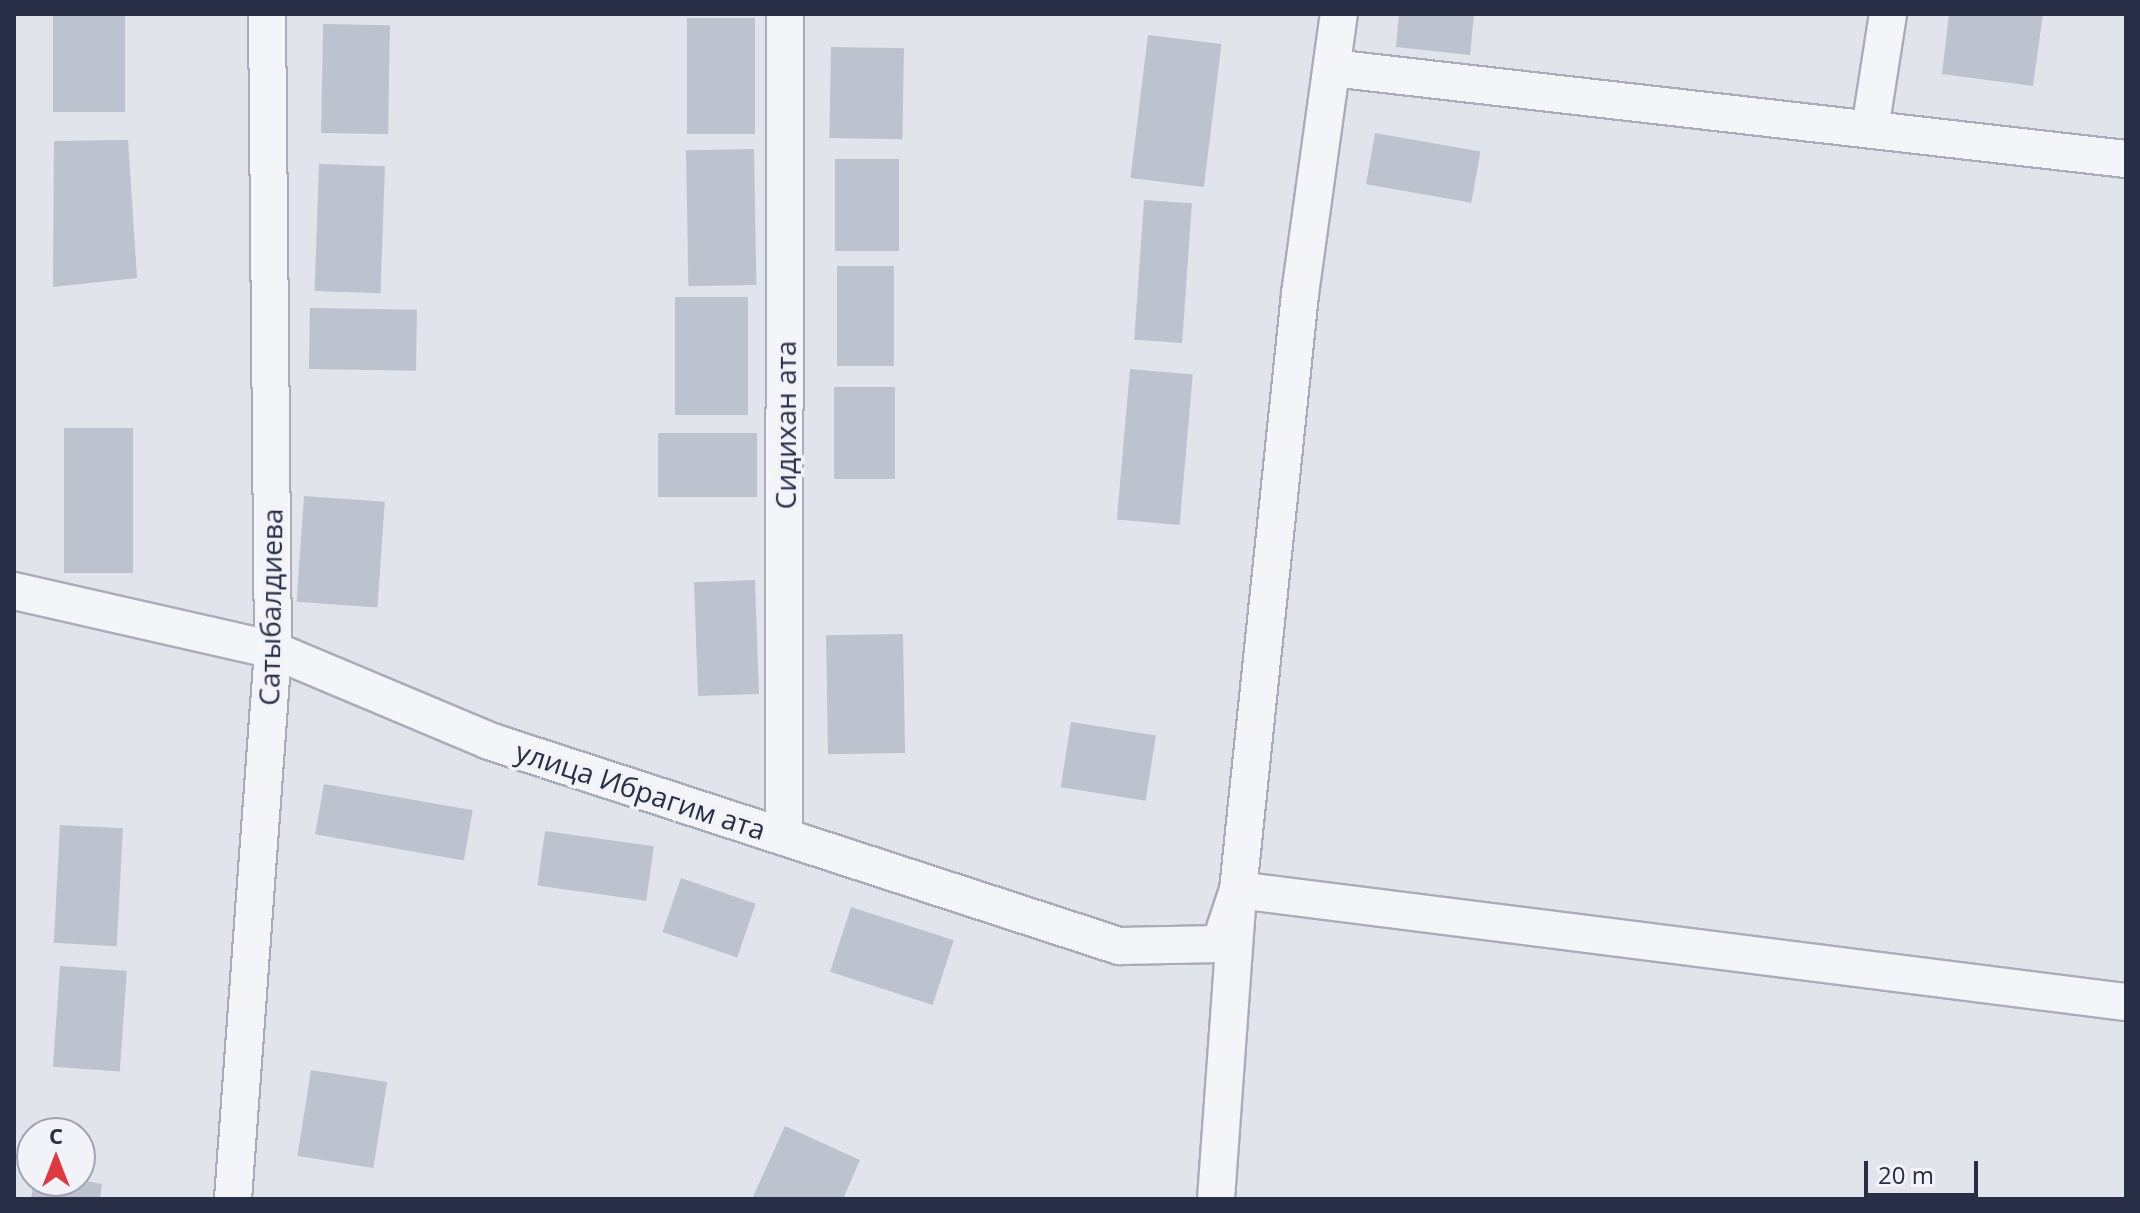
<!DOCTYPE html>
<html>
<head>
<meta charset="utf-8">
<style>
	body { margin:0 }
	#map { position:relative; width:2140px; height:1213px; overflow:hidden; background:#e1e4eb; font-family:"Open Sans",sans-serif }
	div>[style] { position:absolute }
	.building>* { inset:0; background:#bdc2cf; transform-origin:0 0 }
	.roads { filter:drop-shadow(2px 0 #a9adb9) drop-shadow(-2px 0 #a9adb9) drop-shadow(0 2px #a9adb9) drop-shadow(0 -2px #a9adb9) }
	.minor>* { height:36px; margin:-18px; padding:0 18px; transform-origin:18px; border-radius:18px; background:#f4f5f9 }
	span { translate:-50% -50%; white-space:nowrap; text-align:center; line-height:1.15; -webkit-text-stroke:7px #f1f3f8; paint-order:stroke }
	.street-label { font-size:28px; color:#272e45 }
	.frame { position:absolute; inset:0; border:16px solid #272e45; pointer-events:none }
	.north { position:absolute; left:16px; top:1117px; width:80px; height:80px; box-sizing:border-box; background:#f1f3f8; border:2px solid #a0a4b0; border-radius:50%; rotate:0deg; font-size:22px; font-weight:700; line-height:32px; text-align:center; color:#272e45 }
	.north::after { content:''; display:block; margin:auto; width:28px; height:36px; background:#dc3a3d; clip-path:polygon(50% 0,100% 100%,50% 72%,0 100%) }
	.scale { position:absolute; left:1864px; top:1161px; width:114px; height:36px; box-sizing:border-box; border:4px solid #272e45; border-top:0; padding-left:10px; font-size:24px; line-height:28px; white-space:nowrap; color:#272e45; -webkit-text-stroke:6px #f1f3f8; paint-order:stroke }
</style>
</head>
<body>
<div id="map">
	<div class="building">
		<i style="left:53px;top:14px;width:72px;height:98px"></i>
		<i style="clip-path:polygon(1399px 14px,1474px 14px,1470px 55px,1396px 47px)"></i>
		<i style="clip-path:polygon(1949px 14px,2043px 14px,2033px 86px,1942px 74px)"></i>
		<i style="left:687px;top:18px;width:68px;height:116px"></i>
		<i style="left:323px;top:24px;width:67px;height:109px;rotate:1deg"></i>
		<i style="left:1148px;top:35px;width:74px;height:144px;rotate:7deg"></i>
		<i style="left:831px;top:47px;width:73px;height:91px;rotate:1deg"></i>
		<i style="left:1375px;top:133px;width:107px;height:52px;rotate:10deg"></i>
		<i style="clip-path:polygon(128px 140px,137px 278px,53px 287px,54px 141px)"></i>
		<i style="left:754px;top:149px;width:136px;height:68px;rotate:89deg"></i>
		<i style="left:835px;top:159px;width:64px;height:92px"></i>
		<i style="left:319px;top:164px;width:66px;height:127px;rotate:2deg"></i>
		<i style="left:1144px;top:200px;width:48px;height:140px;rotate:4deg"></i>
		<i style="left:837px;top:266px;width:57px;height:100px"></i>
		<i style="left:675px;top:297px;width:73px;height:118px"></i>
		<i style="left:310px;top:308px;width:107px;height:61px;rotate:1deg"></i>
		<i style="left:1130px;top:369px;width:63px;height:151px;rotate:5deg"></i>
		<i style="left:834px;top:387px;width:61px;height:92px"></i>
		<i style="left:64px;top:428px;width:69px;height:145px"></i>
		<i style="left:658px;top:433px;width:99px;height:64px"></i>
		<i style="left:304px;top:496px;width:81px;height:106px;rotate:4deg"></i>
		<i style="left:755px;top:580px;width:114px;height:61px;rotate:88deg"></i>
		<i style="left:903px;top:634px;width:119px;height:77px;rotate:89deg"></i>
		<i style="left:1071px;top:722px;width:86px;height:66px;rotate:9deg"></i>
		<i style="left:324px;top:784px;width:151px;height:51px;rotate:10deg"></i>
		<i style="left:60px;top:825px;width:63px;height:118px;rotate:3deg"></i>
		<i style="left:545px;top:831px;width:110px;height:55px;rotate:8deg"></i>
		<i style="left:681px;top:878px;width:79px;height:57px;rotate:19deg"></i>
		<i style="left:851px;top:907px;width:108px;height:68px;rotate:18deg"></i>
		<i style="left:60px;top:966px;width:67px;height:101px;rotate:4deg"></i>
		<i style="left:311px;top:1070px;width:77px;height:87px;rotate:9deg"></i>
		<i style="clip-path:polygon(785px 1126px,860px 1160px,843px 1199px,752px 1199px)"></i>
		<i style="clip-path:polygon(80px 1180px,102px 1184px,100px 1199px,31px 1199px,34px 1181px)"></i>
	</div>
	<div class="roads">
		<div class="minor">
			<i style="left:1332px;top:68px;width:799px;rotate:6.54deg"></i>
			<i style="left:1870px;top:129px;width:116px;rotate:-81.1deg"></i>
			<i style="left:14px;top:591px;width:266px;rotate:12.8deg"></i>
			<i style="left:273px;top:650px;width:234px;rotate:22.8deg"></i>
			<i style="left:489px;top:741px;width:663px;rotate:18.02deg"></i>
			<i style="left:1119px;top:946px;width:101px;rotate:-1.1deg"></i>
			<i style="left:1220px;top:944px;width:57px;rotate:-71.6deg"></i>
			<i style="left:784px;top:837px;width:823px;rotate:-89.93deg"></i>
			<i style="left:1238px;top:890px;width:895px;rotate:7.19deg"></i>
			<i style="left:233px;top:1199px;width:550px;rotate:-85.83deg"></i>
			<i style="left:273px;top:650px;width:636px;rotate:-90.54deg"></i>
			<i style="left:1216px;top:1199px;width:310px;rotate:-85.9deg"></i>
			<i style="left:1238px;top:890px;width:599px;rotate:-84.06deg"></i>
			<i style="left:1300px;top:294px;width:283px;rotate:-82.1deg"></i>
		</div>
	</div>
	<div class="street-label">
		<span style="left:785px;top:425px;rotate:-90deg">Сидихан ата</span>
		<span style="left:270px;top:607px;rotate:-89deg">Сатыбалдиева</span>
		<span style="left:641px;top:790px;rotate:18deg">улица Ибрагим ата</span>
	</div>
	<div class="frame"></div>
	<div class="north">С</div>
	<div class="scale">20 m</div>
</div>
</body>
</html>
